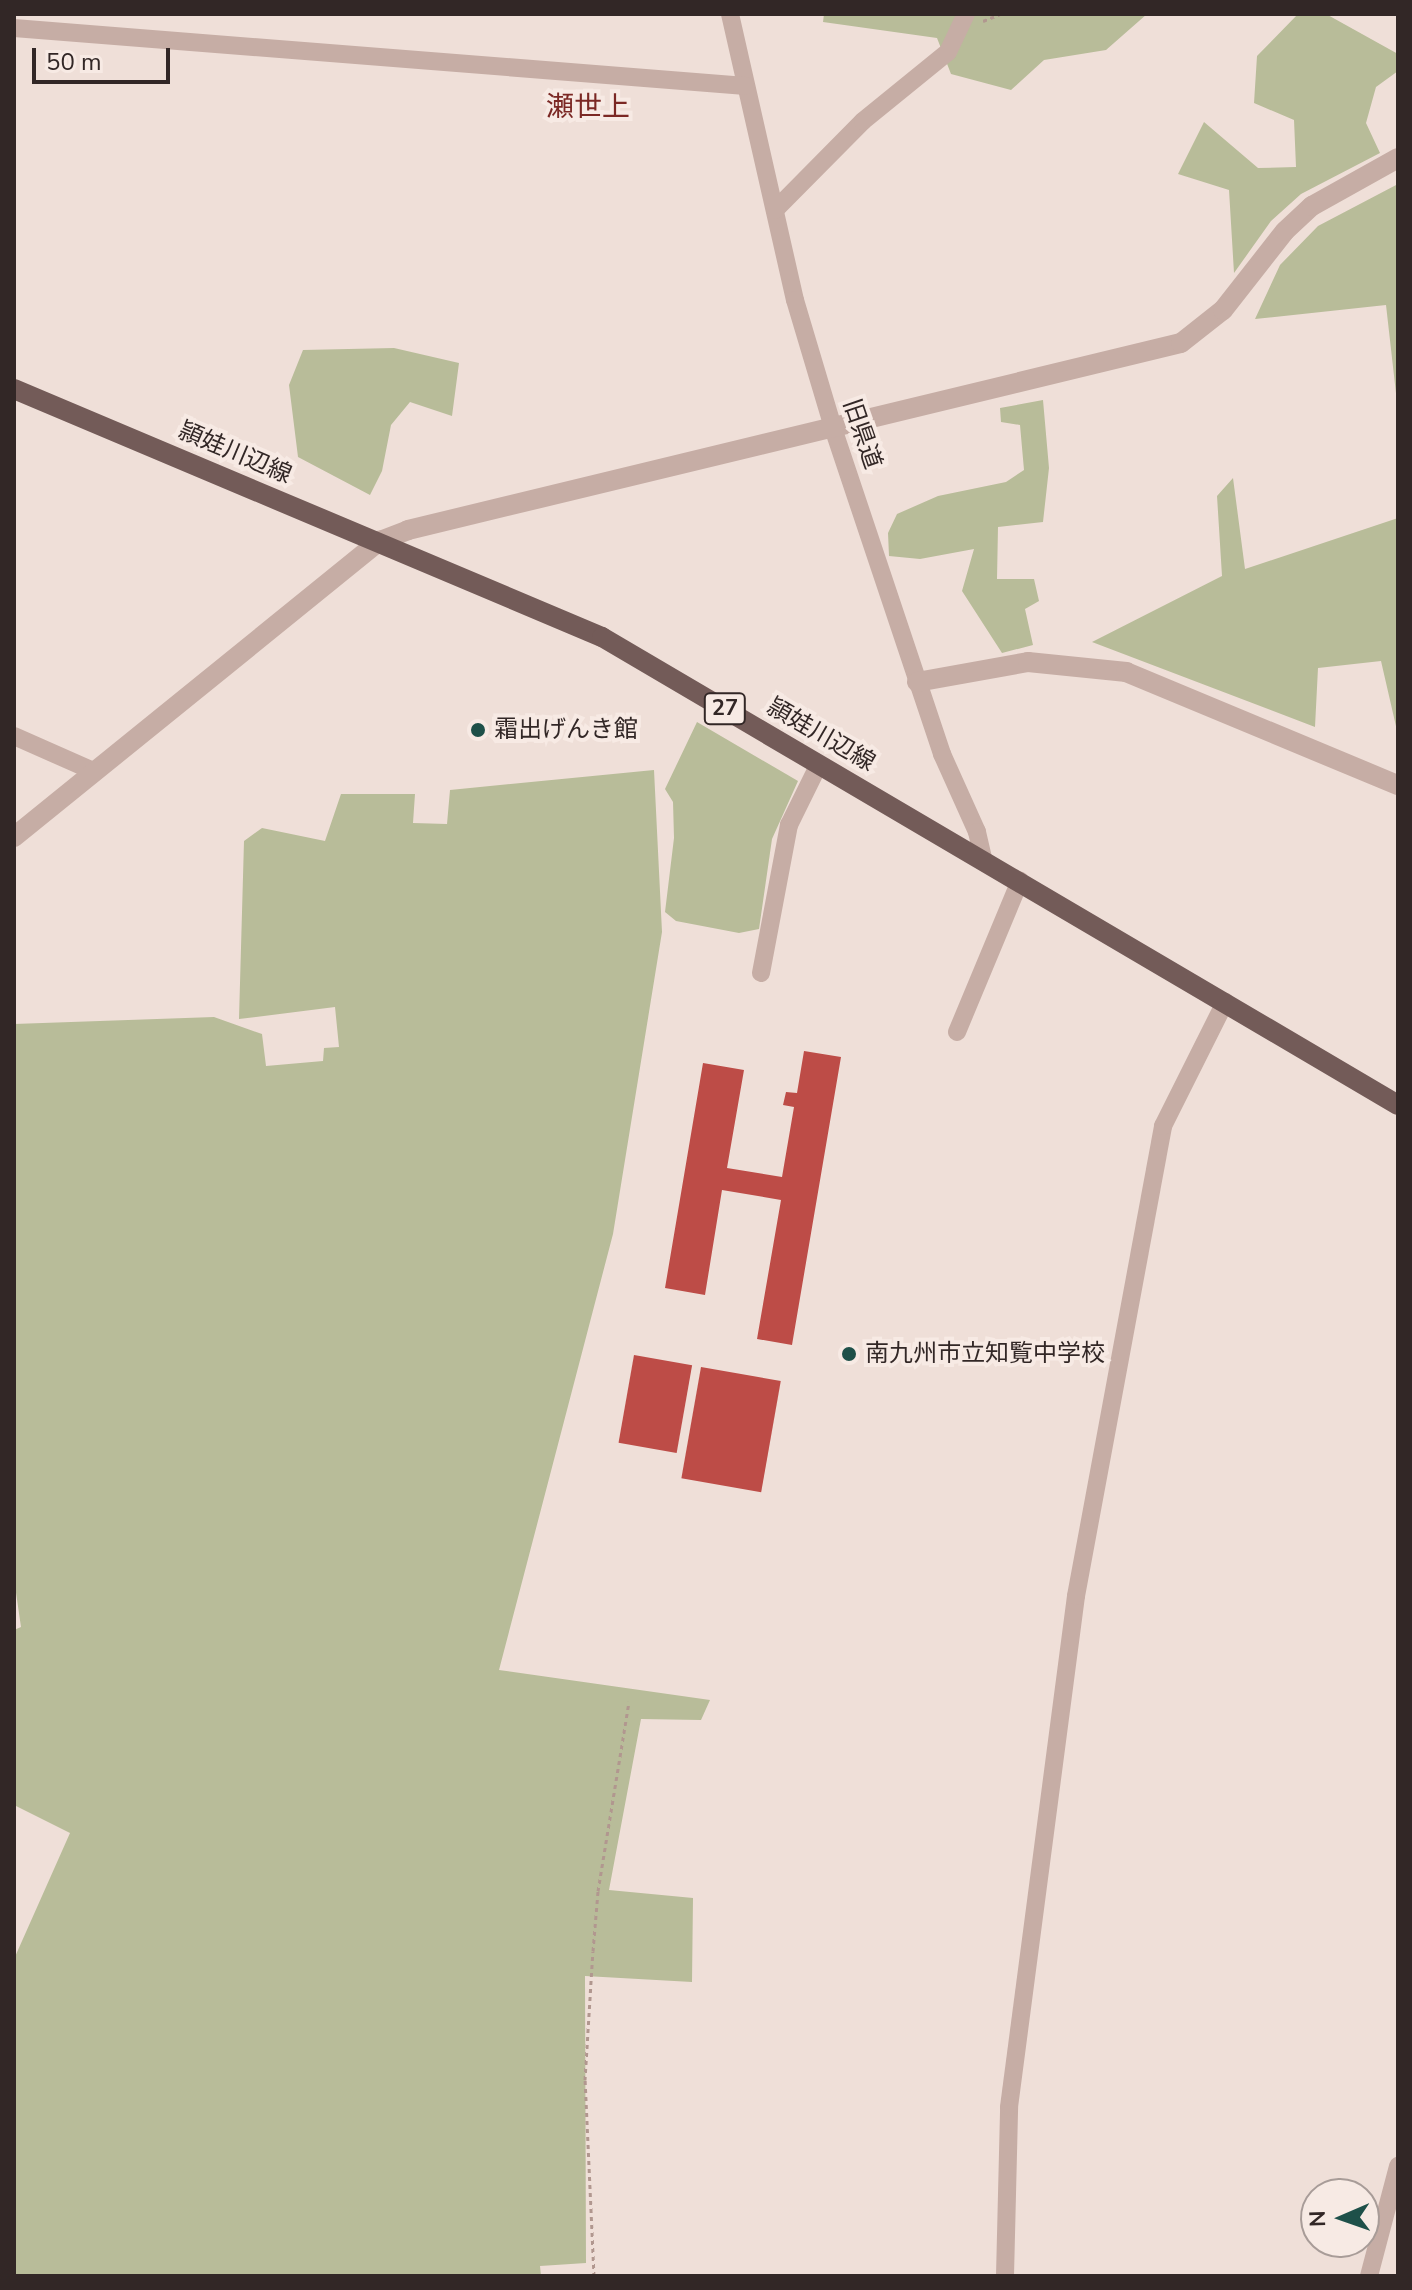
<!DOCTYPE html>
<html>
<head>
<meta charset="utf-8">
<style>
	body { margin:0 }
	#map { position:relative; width:1412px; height:2290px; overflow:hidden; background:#efdfd8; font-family:"Nunito Sans","Noto Sans JP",sans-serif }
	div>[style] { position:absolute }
	.green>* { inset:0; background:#b8bc99 }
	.building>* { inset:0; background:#bd4c47; transform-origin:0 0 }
	.path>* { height:3px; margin-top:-1.5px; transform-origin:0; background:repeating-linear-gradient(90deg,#b1978f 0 4px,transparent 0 8px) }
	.minor>* { height:18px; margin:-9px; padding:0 9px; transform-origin:9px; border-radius:9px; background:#c6ada5 }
	.tertiary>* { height:20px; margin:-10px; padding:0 10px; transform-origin:10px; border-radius:10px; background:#c6ada5 }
	.primary>* { height:20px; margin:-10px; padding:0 10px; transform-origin:10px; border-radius:10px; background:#735b58 }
	.dots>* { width:22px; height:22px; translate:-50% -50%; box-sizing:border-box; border:4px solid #f7eae4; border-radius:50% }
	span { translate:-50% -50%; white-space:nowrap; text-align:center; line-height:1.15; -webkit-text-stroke:8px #f7eae4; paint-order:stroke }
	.shield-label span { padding:2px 6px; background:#f7eae4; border:2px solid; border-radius:6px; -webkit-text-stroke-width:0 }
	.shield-label { font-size:22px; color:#322726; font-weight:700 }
	.street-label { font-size:24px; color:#322726 }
	.poi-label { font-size:24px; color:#322726 }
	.left { translate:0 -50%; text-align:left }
	.quarter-label { font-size:28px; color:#7b2824 }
	.frame { position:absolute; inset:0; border:16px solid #322726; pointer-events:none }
	.north { position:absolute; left:1300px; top:2178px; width:80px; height:80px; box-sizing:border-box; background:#f7eae4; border:2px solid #a89c98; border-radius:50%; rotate:268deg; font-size:22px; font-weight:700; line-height:32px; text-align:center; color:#322726 }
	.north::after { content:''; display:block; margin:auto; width:28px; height:36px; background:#1e5049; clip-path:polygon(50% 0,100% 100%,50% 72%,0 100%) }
	.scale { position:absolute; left:32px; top:48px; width:138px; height:36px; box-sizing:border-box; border:4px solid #322726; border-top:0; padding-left:10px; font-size:24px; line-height:28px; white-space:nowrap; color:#322726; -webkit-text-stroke:6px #f7eae4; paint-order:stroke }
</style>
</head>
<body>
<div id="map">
	<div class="green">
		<i style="clip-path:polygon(824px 14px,1147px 14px,1106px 50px,1044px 60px,1011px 90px,951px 74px,937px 38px,823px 22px)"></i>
		<i style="clip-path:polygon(1298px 14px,1326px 14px,1398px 54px,1398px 71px,1376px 87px,1366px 123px,1380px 153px,1301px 194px,1271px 221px,1234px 273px,1229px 190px,1178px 174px,1204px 122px,1258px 168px,1296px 167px,1294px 120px,1254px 103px,1257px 56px)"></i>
		<i style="clip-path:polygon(1398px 184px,1398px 411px,1386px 305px,1255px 319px,1280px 265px,1318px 226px)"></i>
		<i style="clip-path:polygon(394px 348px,459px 363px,452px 416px,410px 402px,391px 425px,382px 471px,370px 495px,298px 457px,289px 385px,303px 350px)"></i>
		<i style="clip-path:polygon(1043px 400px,1049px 468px,1043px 522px,998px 527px,997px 579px,1034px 579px,1039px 601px,1025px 609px,1033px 645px,1002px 653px,962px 591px,974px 549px,920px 559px,889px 556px,888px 533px,897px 514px,938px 496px,1006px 482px,1024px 470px,1020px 425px,1001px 422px,1000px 408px)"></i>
		<i style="clip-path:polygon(1233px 478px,1245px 569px,1398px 518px,1398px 735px,1381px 661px,1318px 668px,1315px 727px,1092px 642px,1222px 576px,1217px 496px)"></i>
		<i style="clip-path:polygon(697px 722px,798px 781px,772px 839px,759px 929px,739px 933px,676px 921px,665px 912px,674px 838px,673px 802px,665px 789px)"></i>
		<i style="clip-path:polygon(654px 770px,662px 932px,613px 1234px,499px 1670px,710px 1700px,701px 1720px,641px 1719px,609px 1890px,693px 1898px,692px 1982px,585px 1976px,586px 2263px,540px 2266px,541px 2276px,14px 2276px,14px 1959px,70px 1833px,14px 1805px,14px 1630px,21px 1627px,14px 1579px,14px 1024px,214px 1017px,262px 1034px,266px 1066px,323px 1061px,324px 1048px,339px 1047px,335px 1007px,239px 1019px,244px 841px,262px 828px,325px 841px,341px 794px,415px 794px,413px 823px,447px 824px,450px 790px)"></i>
	</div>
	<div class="building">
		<i style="clip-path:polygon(804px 1051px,841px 1057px,792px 1345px,757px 1339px,781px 1200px,722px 1190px,705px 1295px,665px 1288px,703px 1063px,744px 1070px,727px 1168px,782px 1177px,794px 1107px,783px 1105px,786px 1092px,797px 1093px)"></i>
		<i style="left:634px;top:1355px;width:59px;height:89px;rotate:10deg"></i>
		<i style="left:701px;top:1367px;width:81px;height:113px;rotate:10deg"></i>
	</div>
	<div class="path">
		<i style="left:1114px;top:14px;width:3px"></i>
		<i style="left:983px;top:21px;width:18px;rotate:-22deg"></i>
		<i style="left:594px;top:2276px;width:196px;rotate:-92.6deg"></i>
		<i style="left:585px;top:2080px;width:129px;rotate:-86.5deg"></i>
		<i style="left:593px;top:1951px;width:60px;rotate:-85.2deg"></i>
		<i style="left:598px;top:1891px;width:192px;rotate:-80.7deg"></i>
	</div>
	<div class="minor">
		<i style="left:730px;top:14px;width:293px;rotate:77.2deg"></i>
		<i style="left:795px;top:300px;width:137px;rotate:73.4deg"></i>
		<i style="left:834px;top:431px;width:341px;rotate:71.5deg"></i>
		<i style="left:942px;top:754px;width:85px;rotate:65.8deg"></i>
		<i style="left:977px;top:832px;width:28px;rotate:77deg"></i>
		<i style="left:14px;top:28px;width:734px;rotate:4.53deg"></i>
		<i style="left:775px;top:210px;width:125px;rotate:-45.3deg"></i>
		<i style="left:863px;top:121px;width:109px;rotate:-39.1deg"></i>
		<i style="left:948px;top:52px;width:42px;rotate:-64.7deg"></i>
		<i style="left:14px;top:736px;width:86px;rotate:23.9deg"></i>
		<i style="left:761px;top:973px;width:151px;rotate:-79.3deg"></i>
		<i style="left:789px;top:825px;width:68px;rotate:-63.8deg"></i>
		<i style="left:957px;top:1032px;width:164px;rotate:-67.4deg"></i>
		<i style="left:1005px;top:2276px;width:169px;rotate:-88.6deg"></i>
		<i style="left:1009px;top:2107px;width:515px;rotate:-82.53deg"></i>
		<i style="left:1076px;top:1596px;width:478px;rotate:-79.5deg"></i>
		<i style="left:1163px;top:1126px;width:139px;rotate:-63.4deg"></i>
		<i style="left:1369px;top:2276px;width:114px;rotate:-75.2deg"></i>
	</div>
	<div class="tertiary">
		<i style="left:917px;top:682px;width:113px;rotate:-10.2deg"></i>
		<i style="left:1028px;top:662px;width:99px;rotate:5.8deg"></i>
		<i style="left:1126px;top:672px;width:295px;rotate:22.6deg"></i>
		<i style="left:14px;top:837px;width:471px;rotate:-39deg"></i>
		<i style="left:380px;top:541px;width:30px;rotate:-21deg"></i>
		<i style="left:408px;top:530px;width:795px;rotate:-13.6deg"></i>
		<i style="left:1181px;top:343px;width:53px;rotate:-38.2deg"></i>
		<i style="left:1223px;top:310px;width:100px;rotate:-51.9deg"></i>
		<i style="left:1285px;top:231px;width:37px;rotate:-43deg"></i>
		<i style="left:1312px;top:206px;width:98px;rotate:-29.2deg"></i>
	</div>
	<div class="primary">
		<i style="left:14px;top:389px;width:638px;rotate:22.87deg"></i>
		<i style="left:602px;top:637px;width:923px;rotate:30.45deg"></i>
	</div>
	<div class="dots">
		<i style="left:478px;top:730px;background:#1e5049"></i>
		<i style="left:849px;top:1354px;background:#1e5049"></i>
	</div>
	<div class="shield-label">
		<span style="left:725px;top:709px">27</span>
	</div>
	<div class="street-label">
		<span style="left:862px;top:434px;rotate:71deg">旧県道</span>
		<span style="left:235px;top:453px;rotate:23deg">頴娃川辺線</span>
		<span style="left:821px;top:735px;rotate:30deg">頴娃川辺線</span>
	</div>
	<div class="poi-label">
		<span class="left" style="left:494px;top:730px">霜出げんき館</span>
		<span class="left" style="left:865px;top:1354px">南九州市立知覧中学校</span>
	</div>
	<div class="quarter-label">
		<span style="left:588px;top:107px">瀬世上</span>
	</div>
	<div class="frame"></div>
	<div class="north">N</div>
	<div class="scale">50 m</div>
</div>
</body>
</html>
